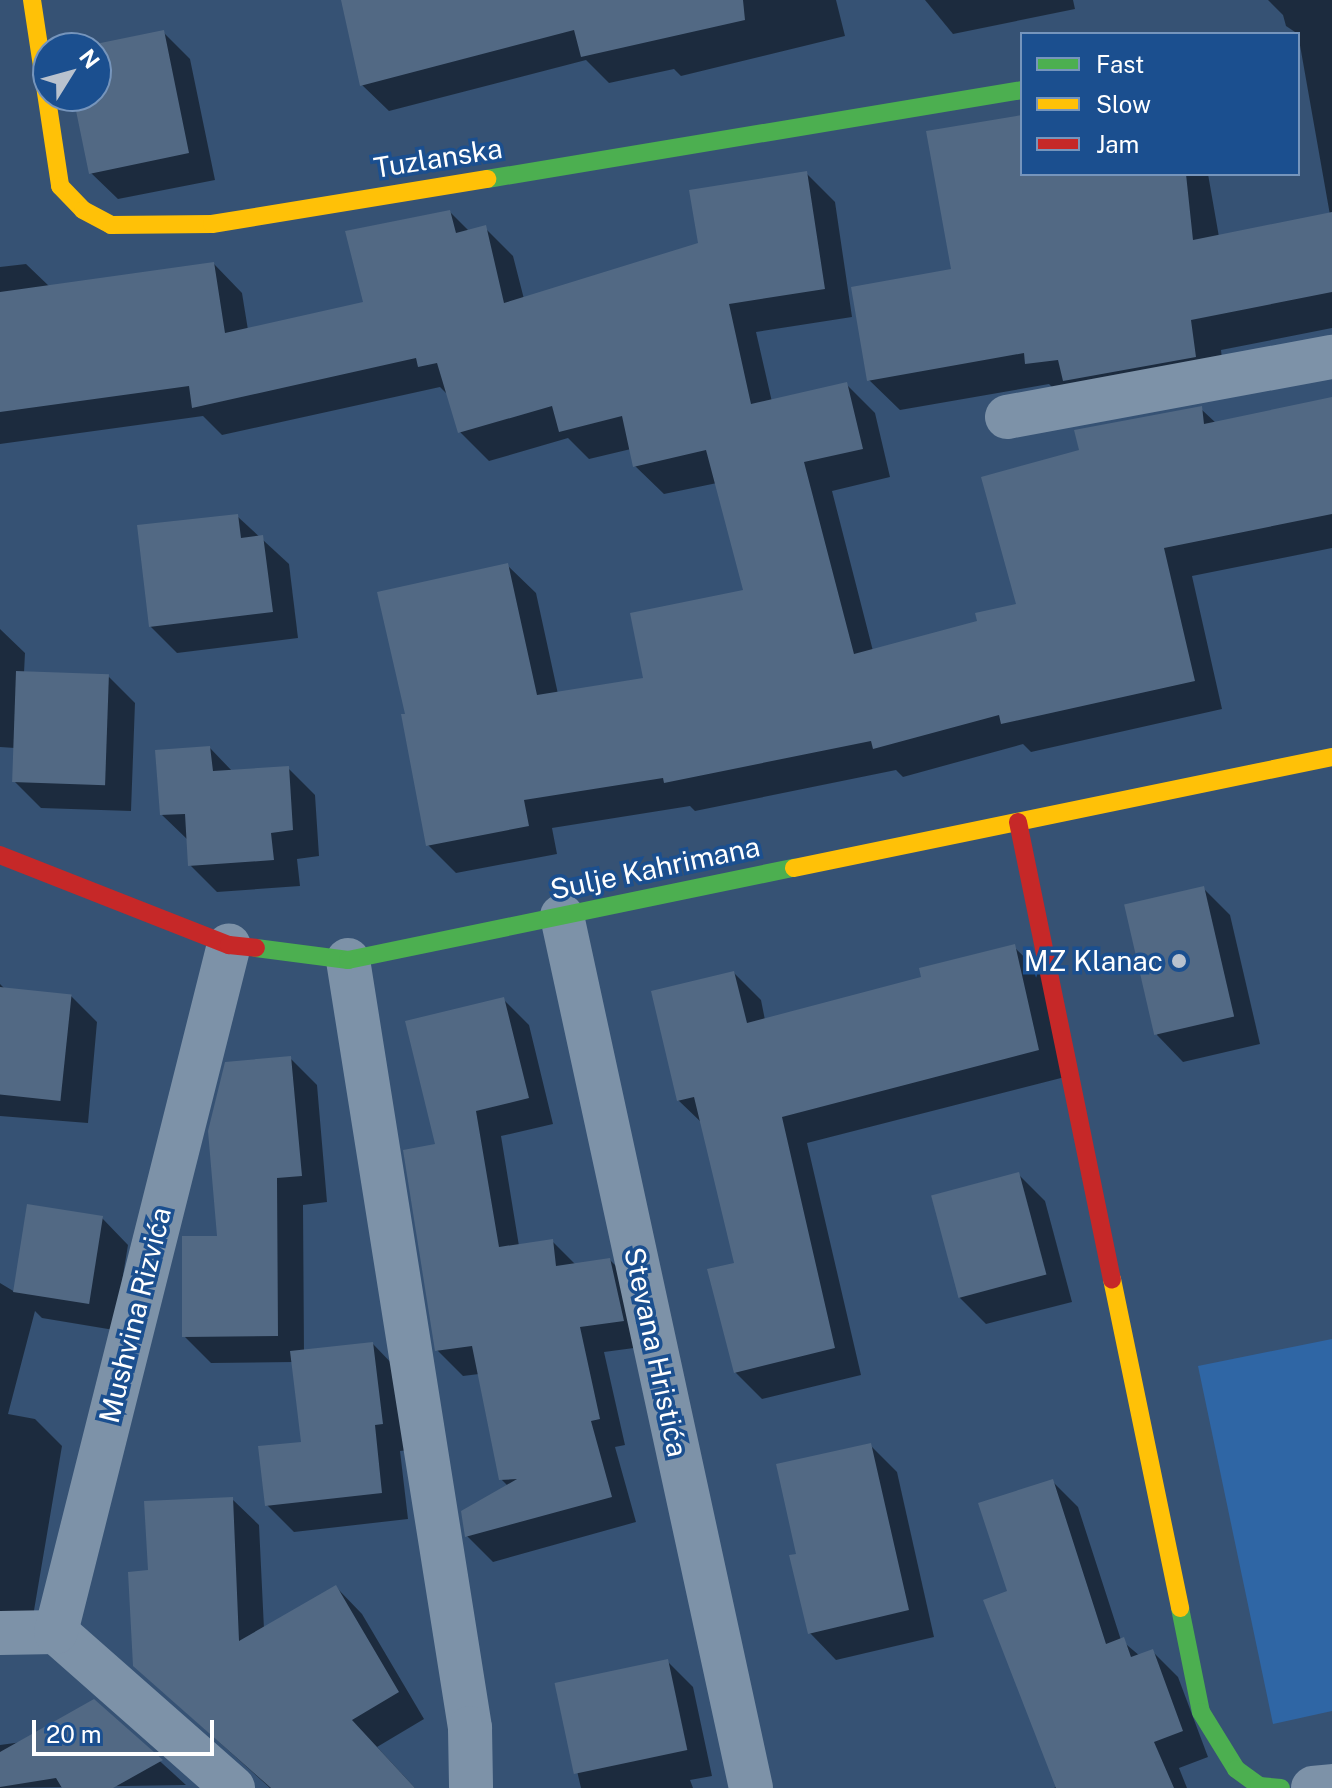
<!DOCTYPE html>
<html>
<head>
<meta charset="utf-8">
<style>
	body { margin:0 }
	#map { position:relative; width:1332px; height:1788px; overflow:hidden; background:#365274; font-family:"Public Sans",sans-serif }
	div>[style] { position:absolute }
	.green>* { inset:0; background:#2f66a5 }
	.shadow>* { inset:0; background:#0007 }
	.building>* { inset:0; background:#526984; transform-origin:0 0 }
	.street>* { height:44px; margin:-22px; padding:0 22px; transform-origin:22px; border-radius:22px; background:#7d92a8 }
	.fast>* { height:18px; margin:-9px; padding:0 9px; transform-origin:9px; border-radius:9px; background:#4caf50 }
	.slow>* { height:18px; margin:-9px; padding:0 9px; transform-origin:9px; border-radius:9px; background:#ffc107 }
	.jam>* { height:18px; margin:-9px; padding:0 9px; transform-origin:9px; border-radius:9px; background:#c62828 }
	.dots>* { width:22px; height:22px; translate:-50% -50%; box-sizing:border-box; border:4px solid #1b4f8f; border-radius:50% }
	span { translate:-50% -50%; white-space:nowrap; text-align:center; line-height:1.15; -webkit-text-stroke:7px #1b4f8f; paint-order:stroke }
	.street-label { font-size:28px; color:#fff }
	.poi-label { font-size:28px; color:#fff }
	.right { translate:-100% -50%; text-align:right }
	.legend { position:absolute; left:1020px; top:32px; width:280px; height:144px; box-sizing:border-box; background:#1b4f8f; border:2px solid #7695bc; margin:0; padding:10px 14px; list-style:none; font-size:24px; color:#fff }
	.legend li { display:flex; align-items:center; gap:16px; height:40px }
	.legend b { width:40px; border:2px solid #7695bc }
	.north { position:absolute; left:32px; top:32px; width:80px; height:80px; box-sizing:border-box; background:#1b4f8f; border:2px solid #7695bc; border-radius:50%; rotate:53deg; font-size:22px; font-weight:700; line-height:32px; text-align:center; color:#fff }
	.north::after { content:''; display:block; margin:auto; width:28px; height:36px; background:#b9c2ce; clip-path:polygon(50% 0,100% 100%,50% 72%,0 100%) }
	.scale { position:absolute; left:32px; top:1720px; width:182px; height:36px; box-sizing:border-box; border:4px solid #fff; border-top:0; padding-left:10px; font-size:24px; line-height:28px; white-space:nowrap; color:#fff; -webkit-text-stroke:6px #1b4f8f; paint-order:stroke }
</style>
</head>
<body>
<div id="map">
	<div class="green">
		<i style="clip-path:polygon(1332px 1339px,1332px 1711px,1273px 1724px,1198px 1366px)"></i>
	</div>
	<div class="shadow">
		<i style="clip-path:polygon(343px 0,836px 0,845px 36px,681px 76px,674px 69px,609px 83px,586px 60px,389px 111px,362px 85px)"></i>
		<i style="clip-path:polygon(925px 0,1073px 0,1075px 9px,953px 34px)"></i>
		<i style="clip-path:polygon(1268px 0,1332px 0,1332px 328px,1221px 350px,1225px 387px,1058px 393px,1049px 384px,900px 410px,869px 380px,953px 271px,1022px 116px,1022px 174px,1208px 174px,1219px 237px,1330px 215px,1298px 34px,1286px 26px,1283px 15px)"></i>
		<i style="clip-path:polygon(163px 32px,190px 59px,215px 180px,118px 199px,91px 173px,76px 96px,96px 96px,96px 48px,86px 48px)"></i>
		<i style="clip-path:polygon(806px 173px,835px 202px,852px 317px,756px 332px,772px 402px,846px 384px,875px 413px,890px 477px,832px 491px,873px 651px,979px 622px,1018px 605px,1081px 452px,1201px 409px,1216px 423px,1332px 399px,1332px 548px,1192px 576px,1222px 709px,1031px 752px,1023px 744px,903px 777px,896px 770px,695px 811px,690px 806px,552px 828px,557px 854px,456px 873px,428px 845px,407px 715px,507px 565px,536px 593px,558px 694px,645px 680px,745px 592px,717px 483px,664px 494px,635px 466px,631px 449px,589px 459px,568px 438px,489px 461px,460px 432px,448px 395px,440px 387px,222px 435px,203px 416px,0 444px,0 267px,26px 264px,50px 287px,214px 264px,242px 293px,248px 330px,365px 303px,450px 212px,469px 231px,485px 228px,513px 256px,524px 299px,700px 245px)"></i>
		<i style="clip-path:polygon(237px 516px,289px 564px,298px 638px,177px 653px,150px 626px)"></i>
		<i style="clip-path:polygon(0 629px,25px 653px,24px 673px,108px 676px,135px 703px,131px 811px,41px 808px,14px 781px,15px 748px,0 747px)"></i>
		<i style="clip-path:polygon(210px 748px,233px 772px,288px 768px,315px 795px,319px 856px,297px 859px,300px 886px,217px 892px,190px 865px,189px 841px,162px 815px)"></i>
		<i style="clip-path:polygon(1203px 888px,1230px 915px,1260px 1044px,1183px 1062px,1157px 1035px)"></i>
		<i style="clip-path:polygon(1014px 947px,1041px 973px,1065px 1077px,807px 1143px,861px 1375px,762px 1399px,735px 1372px,737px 1264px,703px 1124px,678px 1100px,734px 973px,761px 1000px,765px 1020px,923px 979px)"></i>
		<i style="clip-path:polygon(0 984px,6px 990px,71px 996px,97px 1022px,88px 1123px,0 1116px)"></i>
		<i style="clip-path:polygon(503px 999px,529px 1025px,553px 1124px,501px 1136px,519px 1246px,552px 1241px,576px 1265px,610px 1260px,636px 1286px,649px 1346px,604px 1352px,625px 1445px,615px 1447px,636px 1522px,493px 1562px,467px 1536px,508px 1486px,501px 1479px,479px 1374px,463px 1376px,437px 1350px,437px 1146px)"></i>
		<i style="clip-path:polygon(290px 1058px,317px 1085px,327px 1202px,303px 1205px,304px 1352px,373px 1344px,399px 1371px,409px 1450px,400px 1451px,408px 1519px,294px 1532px,267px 1505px,303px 1443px,294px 1362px,211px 1363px,184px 1336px)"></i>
		<i style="clip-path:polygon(1019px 1175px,1045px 1201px,1072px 1302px,986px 1324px,959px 1297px)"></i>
		<i style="clip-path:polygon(29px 1206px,102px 1218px,128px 1245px,114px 1330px,42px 1318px,35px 1311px,8px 1414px,35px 1419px,62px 1446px,30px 1634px,0 1637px,0 1283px,15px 1292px)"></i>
		<i style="clip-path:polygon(870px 1445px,897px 1472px,934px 1637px,836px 1660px,810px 1633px,798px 1555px)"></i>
		<i style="clip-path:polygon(1052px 1481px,1078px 1507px,1121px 1640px,1140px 1656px,1152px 1651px,1178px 1677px,1208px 1757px,1179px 1768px,1187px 1788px,1054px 1788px,1058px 1786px,1009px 1592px)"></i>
		<i style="clip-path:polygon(232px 1499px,259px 1525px,264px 1629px,336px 1587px,362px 1614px,424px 1719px,377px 1747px,415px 1788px,270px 1788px,135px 1666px,150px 1572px)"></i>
		<i style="clip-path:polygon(667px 1661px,693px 1687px,712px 1776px,690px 1780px,693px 1788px,581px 1788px,557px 1685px)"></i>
		<i style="clip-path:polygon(94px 1701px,186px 1785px,0 1788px,0 1745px,22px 1742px)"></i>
	</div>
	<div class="building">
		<i style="clip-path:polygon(341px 0,743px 0,745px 20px,581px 57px,574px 30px,360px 86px)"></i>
		<i style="clip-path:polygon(164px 30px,189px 153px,89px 174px,73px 96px,96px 96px,96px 48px,76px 48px)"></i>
		<i style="clip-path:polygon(1022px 115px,1022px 174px,1186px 174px,1193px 240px,1332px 212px,1332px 292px,1191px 320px,1196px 357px,1063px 381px,1058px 360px,1025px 364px,1024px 353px,867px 381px,851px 287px,951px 269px,926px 131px)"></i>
		<i style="clip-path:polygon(807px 171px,825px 289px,729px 304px,751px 404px,847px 382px,863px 449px,804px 462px,854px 654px,977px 621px,975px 613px,1016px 604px,981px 477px,1079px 450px,1074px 430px,1202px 406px,1204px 424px,1332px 397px,1332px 514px,1164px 548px,1195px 681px,1001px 724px,999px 715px,873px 749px,871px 741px,664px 783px,663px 778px,524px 800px,529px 826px,426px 846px,401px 714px,405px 714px,377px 592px,508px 563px,537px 695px,643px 678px,630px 613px,743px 590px,706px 450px,633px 467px,622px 416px,559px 432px,552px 406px,458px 433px,437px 363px,418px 367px,416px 358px,192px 408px,189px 386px,0 412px,0 292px,214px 262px,225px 333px,363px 302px,345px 231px,450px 210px,456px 233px,486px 225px,504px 303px,698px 243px,689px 190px)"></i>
		<i style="clip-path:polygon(238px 514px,241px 538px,263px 535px,273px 612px,149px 627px,137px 525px)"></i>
		<i style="left:16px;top:671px;width:93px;height:111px;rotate:2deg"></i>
		<i style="clip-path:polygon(210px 746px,213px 771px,289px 766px,293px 830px,271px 833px,274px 860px,188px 866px,185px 814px,160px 815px,155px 750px)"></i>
		<i style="left:1204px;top:886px;width:134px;height:82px;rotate:77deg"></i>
		<i style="clip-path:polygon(1015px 944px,1039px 1050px,782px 1117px,835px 1348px,734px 1373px,707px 1269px,734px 1263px,694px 1097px,677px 1101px,651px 991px,734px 971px,747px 1023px,921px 977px,919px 968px)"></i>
		<i style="left:0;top:987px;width:72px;height:107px;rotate:6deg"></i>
		<i style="clip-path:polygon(504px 997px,529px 1098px,476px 1111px,499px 1247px,553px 1239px,556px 1266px,610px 1258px,624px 1321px,580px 1327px,600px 1419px,591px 1421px,612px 1497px,465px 1537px,461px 1511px,517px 1479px,499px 1480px,472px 1346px,435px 1351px,403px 1150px,435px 1144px,405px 1021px)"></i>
		<i style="clip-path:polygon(291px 1056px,302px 1176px,277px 1178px,278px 1336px,182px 1337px,182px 1236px,217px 1236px,208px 1131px,225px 1062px)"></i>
		<i style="left:1019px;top:1172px;width:106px;height:91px;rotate:75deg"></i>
		<i style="left:27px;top:1204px;width:77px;height:89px;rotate:9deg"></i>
		<i style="clip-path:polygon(373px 1342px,383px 1424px,375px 1425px,382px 1493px,265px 1506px,258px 1446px,301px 1442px,290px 1351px)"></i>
		<i style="clip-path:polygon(871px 1443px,909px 1610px,808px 1634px,789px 1555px,796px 1554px,776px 1464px)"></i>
		<i style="clip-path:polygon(1053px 1479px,1106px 1644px,1124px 1637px,1131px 1657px,1153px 1649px,1183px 1731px,1154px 1742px,1174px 1788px,1056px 1788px,983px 1600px,1007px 1591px,978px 1503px)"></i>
		<i style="clip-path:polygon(233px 1497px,239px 1641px,336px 1585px,399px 1692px,352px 1720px,415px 1788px,271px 1788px,133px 1666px,128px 1572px,148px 1570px,144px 1501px)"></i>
		<i style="left:668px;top:1659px;width:93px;height:116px;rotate:78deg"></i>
		<i style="clip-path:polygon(94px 1699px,163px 1760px,113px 1788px,62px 1788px,56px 1778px,0 1787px,0 1752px)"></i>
	</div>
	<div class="street">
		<i style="left:1007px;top:417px;width:330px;rotate:-10.5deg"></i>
		<i style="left:562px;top:916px;width:892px;rotate:77.77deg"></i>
		<i style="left:348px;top:960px;width:778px;rotate:80.97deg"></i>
		<i style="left:470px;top:1728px;width:60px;rotate:89deg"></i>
		<i style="left:56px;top:1632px;width:236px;rotate:41.4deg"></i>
		<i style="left:0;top:1633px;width:56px;rotate:-1deg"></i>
		<i style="left:56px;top:1632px;width:708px;rotate:-75.87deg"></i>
		<i style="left:1313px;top:1788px;width:19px;rotate:-6deg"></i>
	</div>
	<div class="fast">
		<i style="left:487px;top:179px;width:542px;rotate:-9.44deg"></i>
		<i style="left:256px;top:948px;width:93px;rotate:7.4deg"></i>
		<i style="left:348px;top:960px;width:455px;rotate:-11.7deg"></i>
		<i style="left:1180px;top:1608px;width:106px;rotate:78.6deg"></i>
		<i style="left:1201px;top:1712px;width:67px;rotate:58.4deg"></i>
		<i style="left:1236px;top:1769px;width:29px;rotate:36deg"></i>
		<i style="left:1259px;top:1786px;width:22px;rotate:5deg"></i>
	</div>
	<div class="slow">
		<i style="left:32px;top:0;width:188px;rotate:81.4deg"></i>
		<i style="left:60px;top:186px;width:33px;rotate:46deg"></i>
		<i style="left:83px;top:210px;width:32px;rotate:28deg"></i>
		<i style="left:111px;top:225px;width:101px;rotate:-0.6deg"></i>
		<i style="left:212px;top:224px;width:279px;rotate:-9.3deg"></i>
		<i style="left:794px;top:868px;width:549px;rotate:-11.66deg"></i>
		<i style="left:1112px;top:1279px;width:336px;rotate:78.3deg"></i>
	</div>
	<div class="jam">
		<i style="left:1018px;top:822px;width:467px;rotate:78.4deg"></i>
		<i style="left:0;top:855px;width:246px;rotate:21.5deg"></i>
		<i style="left:229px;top:945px;width:27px;rotate:6deg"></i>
	</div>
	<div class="dots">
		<i style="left:1179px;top:961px;background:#b9c2ce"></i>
	</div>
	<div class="street-label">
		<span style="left:438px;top:158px;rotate:-9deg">Tuzlanska</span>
		<span style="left:655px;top:868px;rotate:-12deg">Sulje Kahrimana</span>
		<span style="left:135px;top:1315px;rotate:-76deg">Mushvina Rizvića</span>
		<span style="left:656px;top:1352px;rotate:78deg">Stevana Hristića</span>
	</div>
	<div class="poi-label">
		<span class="right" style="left:1163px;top:961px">MZ Klanac</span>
	</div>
	<ul class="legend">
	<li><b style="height:10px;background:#4caf50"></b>Fast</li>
	<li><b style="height:10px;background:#ffc107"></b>Slow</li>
	<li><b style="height:10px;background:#c62828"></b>Jam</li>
	</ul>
	<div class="north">N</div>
	<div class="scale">20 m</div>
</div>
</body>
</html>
